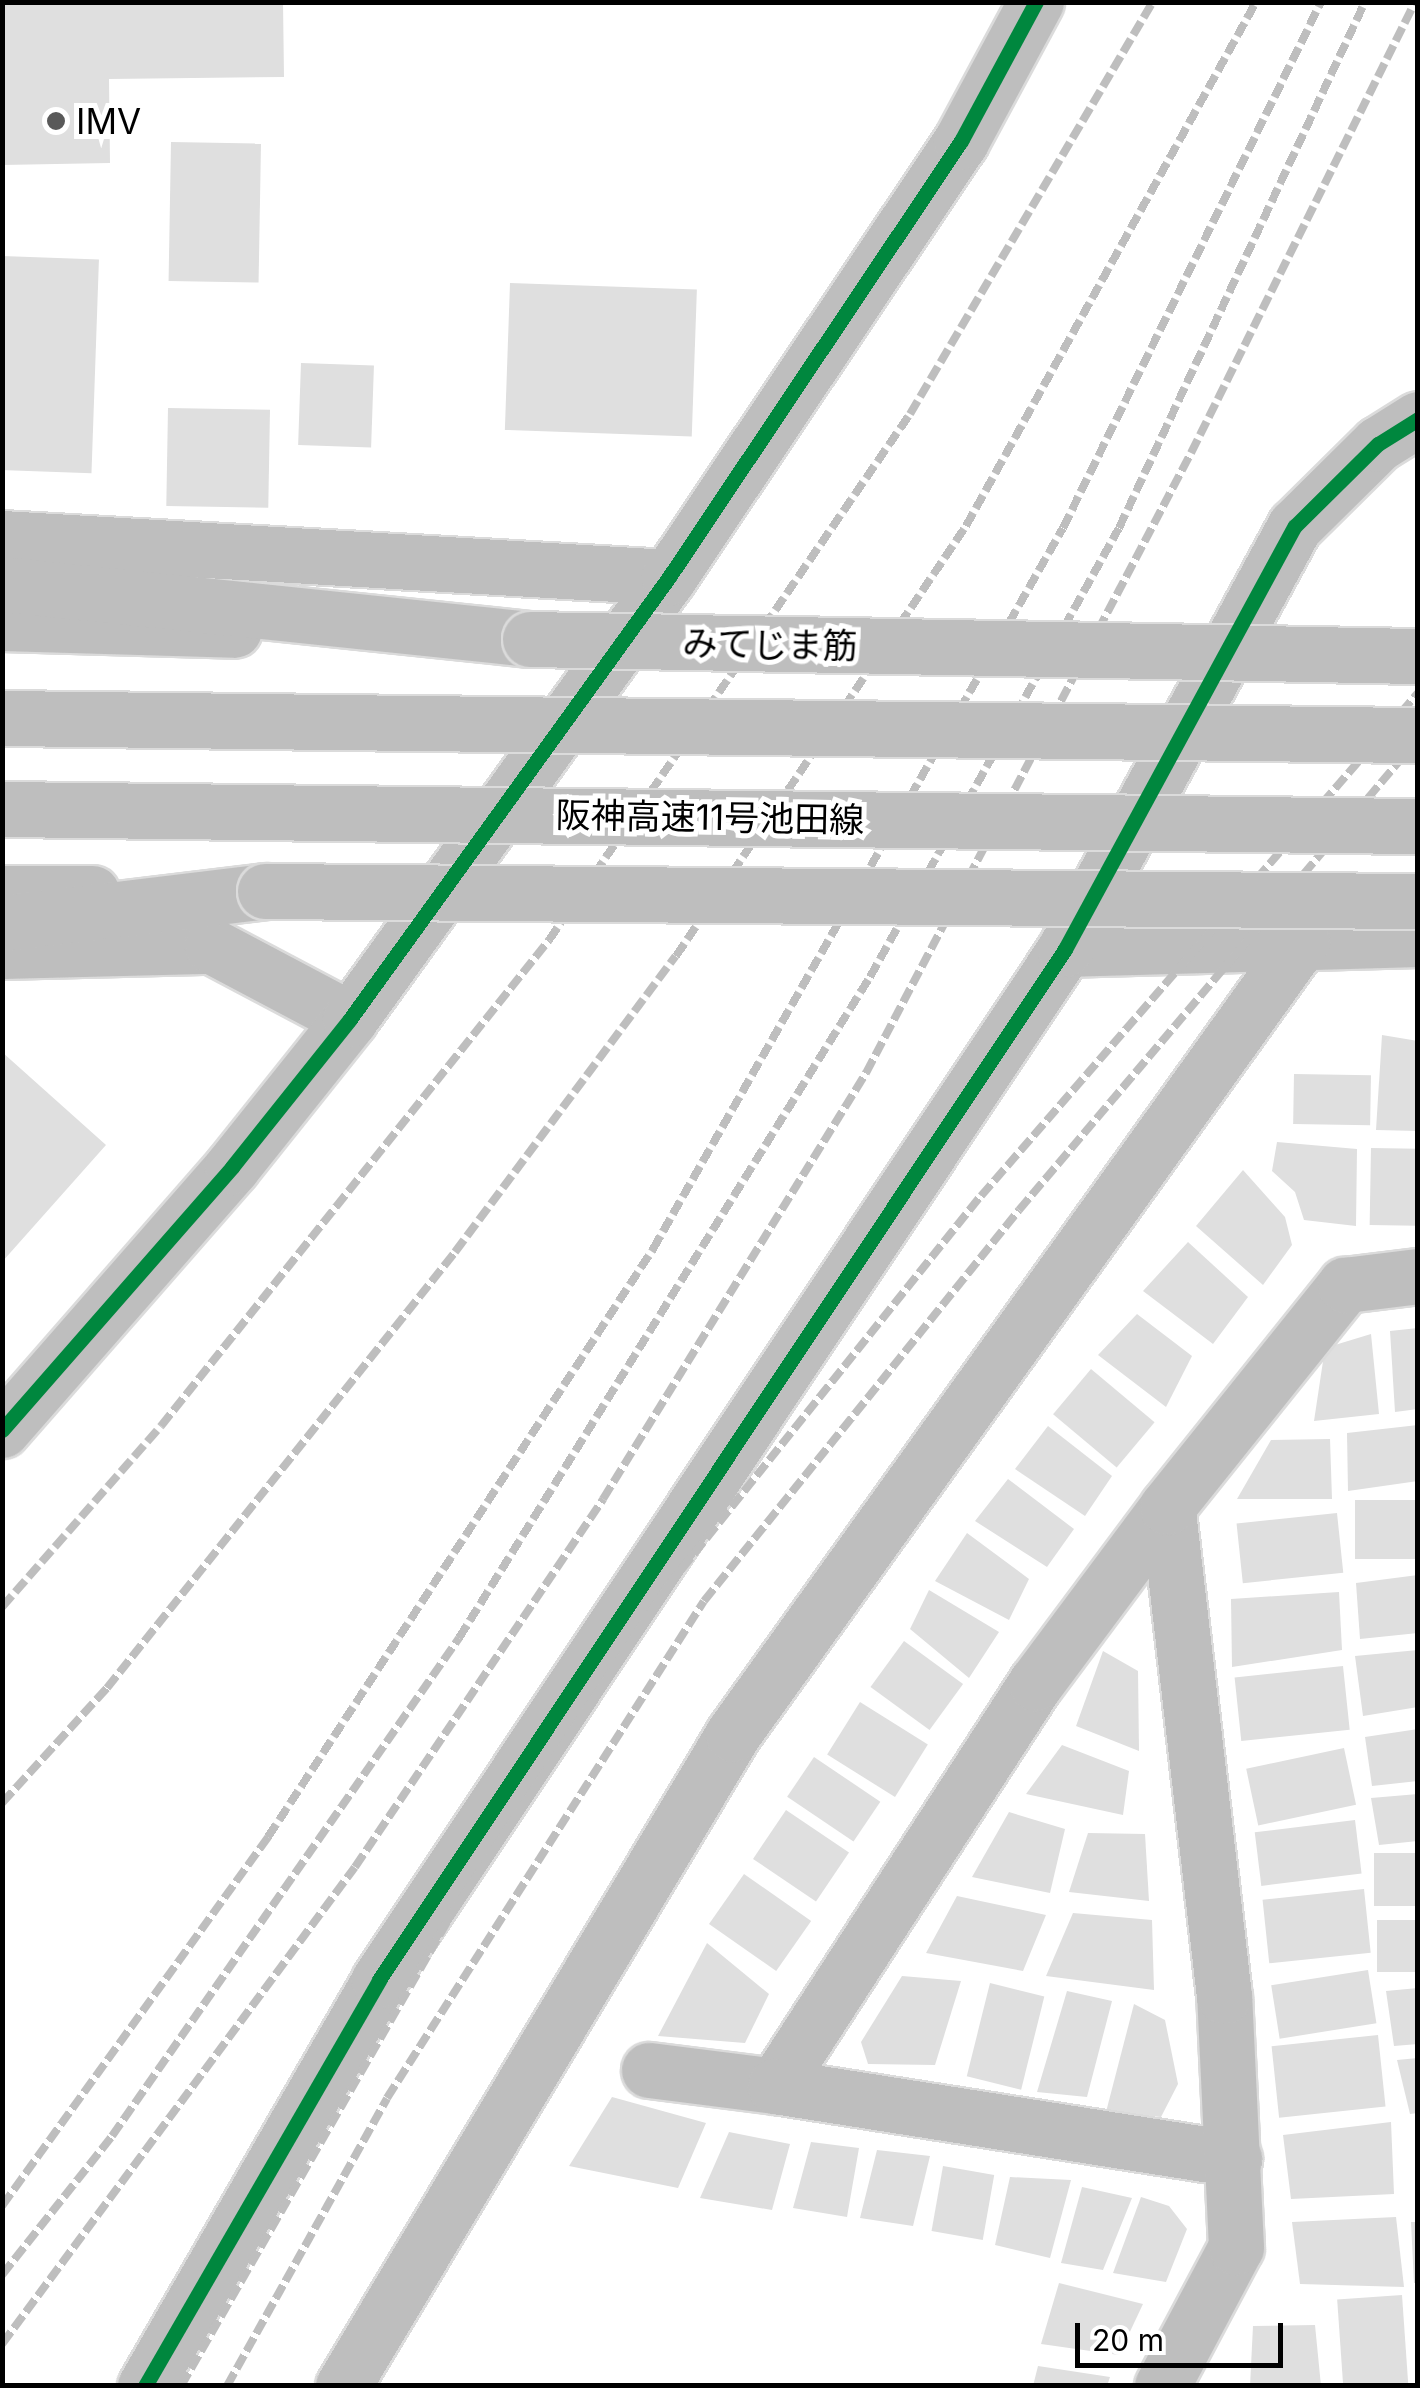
<!DOCTYPE html>
<html>
<head>
<meta charset="utf-8">
<style>
	body { margin:0 }
	#map { position:relative; width:1420px; height:2388px; overflow:hidden; background:#fff; font-family:Inter,"Noto Sans JP",sans-serif }
	div>[style] { position:absolute }
	.building>* { inset:0; background:#dfdfdf; transform-origin:0 0 }
	.roads { filter:drop-shadow(2px 0 #dbdbdb) drop-shadow(-2px 0 #dbdbdb) drop-shadow(0 2px #dbdbdb) drop-shadow(0 -2px #dbdbdb) }
	.minor>* { height:55px; margin:-27.5px; padding:0 27.5px; transform-origin:27.5px; border-radius:27.5px; background:#bebebe }
	.primary>* { height:55px; margin:-27.5px; padding:0 27.5px; transform-origin:27.5px; border-radius:27.5px; background:#bebebe }
	.motorway>* { height:55px; margin:-27.5px; padding:0 27.5px; transform-origin:27.5px; border-radius:27.5px; background:#bebebe }
	.rail>* { height:8px; margin-top:-4px; transform-origin:0; background:repeating-linear-gradient(90deg,#bebebe 0 15px,transparent 0 20px) }
	.bridges { filter:drop-shadow(2px 0 #dbdbdb) drop-shadow(-2px 0 #dbdbdb) drop-shadow(0 2px #dbdbdb) drop-shadow(0 -2px #dbdbdb) }
	.primary-bridge>* { height:55px; margin:-27.5px; padding:0 27.5px; transform-origin:27.5px; border-radius:27.5px; background:#bebebe }
	.motorway-bridge>* { height:55px; margin:-27.5px; padding:0 27.5px; transform-origin:27.5px; border-radius:27.5px; background:#bebebe }
	.cycleway>* { height:15px; margin:-7.5px; padding:0 7.5px; transform-origin:7.5px; border-radius:7.5px; background:#00873e }
	.dots>* { width:28px; height:28px; translate:-50% -50%; box-sizing:border-box; border:5px solid #fff; border-radius:50% }
	span { translate:-50% -50%; white-space:nowrap; text-align:center; line-height:1.15; -webkit-text-stroke:10px #fff; paint-order:stroke }
	.poi-label { font-size:35px; color:#000 }
	.left { translate:0 -50%; text-align:left }
	.street-label { font-size:35px; color:#000 }
	.frame { position:absolute; inset:0; border:5px solid #000; pointer-events:none }
	.scale { position:absolute; left:1075px; top:2323px; width:208px; height:45px; box-sizing:border-box; border:5px solid #000; border-top:0; padding-left:12px; font-size:30px; line-height:35px; white-space:nowrap; color:#000; -webkit-text-stroke:8px #fff; paint-order:stroke }
</style>
</head>
<body>
<div id="map">
	<div class="building">
		<i style="clip-path:polygon(2px 2px,283px 2px,284px 77px,109px 79px,110px 163px,2px 165px)"></i>
		<i style="left:171px;top:142px;width:90px;height:139px;rotate:1deg"></i>
		<i style="left:2px;top:256px;width:97px;height:214px;rotate:2deg"></i>
		<i style="left:510px;top:283px;width:187px;height:147px;rotate:2deg"></i>
		<i style="left:301px;top:363px;width:73px;height:82px;rotate:2deg"></i>
		<i style="left:168px;top:408px;width:102px;height:98px;rotate:1deg"></i>
		<i style="clip-path:polygon(1382px 1035px,1418px 1041px,1418px 1131px,1376px 1130px)"></i>
		<i style="clip-path:polygon(2px 1052px,106px 1145px,2px 1262px)"></i>
		<i style="left:1294px;top:1074px;width:77px;height:50px;rotate:1deg"></i>
		<i style="clip-path:polygon(1277px 1142px,1357px 1149px,1356px 1226px,1304px 1220px,1295px 1192px,1272px 1171px)"></i>
		<i style="left:1371px;top:1148px;width:47px;height:77px;rotate:1deg"></i>
		<i style="clip-path:polygon(1243px 1170px,1285px 1217px,1292px 1245px,1263px 1285px,1196px 1226px)"></i>
		<i style="clip-path:polygon(1188px 1242px,1248px 1297px,1213px 1344px,1143px 1291px)"></i>
		<i style="clip-path:polygon(1137px 1314px,1192px 1356px,1166px 1407px,1098px 1355px)"></i>
		<i style="clip-path:polygon(1418px 1328px,1418px 1409px,1395px 1412px,1390px 1331px)"></i>
		<i style="clip-path:polygon(1371px 1334px,1379px 1414px,1314px 1421px,1325px 1348px)"></i>
		<i style="left:1091px;top:1369px;width:83px;height:59px;rotate:40deg"></i>
		<i style="clip-path:polygon(1418px 1425px,1418px 1481px,1348px 1491px,1347px 1433px)"></i>
		<i style="clip-path:polygon(1048px 1426px,1112px 1476px,1085px 1516px,1015px 1469px)"></i>
		<i style="clip-path:polygon(1330px 1439px,1332px 1499px,1237px 1499px,1271px 1440px)"></i>
		<i style="clip-path:polygon(1008px 1479px,1074px 1529px,1047px 1567px,975px 1521px)"></i>
		<i style="left:1418px;top:1500px;width:59px;height:63px;rotate:90deg"></i>
		<i style="left:1337px;top:1513px;width:60px;height:101px;rotate:84deg"></i>
		<i style="clip-path:polygon(967px 1533px,1029px 1579px,1009px 1620px,935px 1581px)"></i>
		<i style="clip-path:polygon(1418px 1575px,1418px 1633px,1360px 1639px,1356px 1583px)"></i>
		<i style="clip-path:polygon(929px 1590px,999px 1632px,969px 1678px,910px 1629px)"></i>
		<i style="clip-path:polygon(1339px 1592px,1342px 1650px,1232px 1667px,1231px 1599px)"></i>
		<i style="left:904px;top:1641px;width:73px;height:57px;rotate:36deg"></i>
		<i style="clip-path:polygon(1418px 1650px,1418px 1707px,1363px 1716px,1355px 1656px)"></i>
		<i style="clip-path:polygon(1103px 1651px,1138px 1671px,1139px 1751px,1076px 1726px)"></i>
		<i style="left:1343px;top:1666px;width:64px;height:109px;rotate:84deg"></i>
		<i style="left:860px;top:1702px;width:80px;height:62px;rotate:32deg"></i>
		<i style="clip-path:polygon(1418px 1729px,1418px 1781px,1372px 1786px,1365px 1737px)"></i>
		<i style="clip-path:polygon(1062px 1745px,1129px 1771px,1123px 1815px,1026px 1794px)"></i>
		<i style="left:1344px;top:1748px;width:58px;height:100px;rotate:78deg"></i>
		<i style="left:814px;top:1757px;width:80px;height:48px;rotate:34deg"></i>
		<i style="clip-path:polygon(1418px 1794px,1418px 1841px,1379px 1845px,1371px 1798px)"></i>
		<i style="left:786px;top:1810px;width:76px;height:59px;rotate:34deg"></i>
		<i style="clip-path:polygon(1009px 1812px,1065px 1829px,1050px 1893px,972px 1877px)"></i>
		<i style="left:1355px;top:1820px;width:54px;height:101px;rotate:83deg"></i>
		<i style="clip-path:polygon(1088px 1833px,1145px 1834px,1149px 1901px,1069px 1892px)"></i>
		<i style="left:1418px;top:1853px;width:53px;height:44px;rotate:90deg"></i>
		<i style="left:744px;top:1874px;width:82px;height:61px;rotate:35deg"></i>
		<i style="left:1364px;top:1889px;width:64px;height:102px;rotate:84deg"></i>
		<i style="clip-path:polygon(957px 1896px,1046px 1915px,1023px 1971px,926px 1953px)"></i>
		<i style="clip-path:polygon(1073px 1913px,1152px 1920px,1154px 1990px,1046px 1976px)"></i>
		<i style="left:1418px;top:1920px;width:52px;height:41px;rotate:90deg"></i>
		<i style="clip-path:polygon(707px 1943px,769px 1994px,745px 2043px,658px 2036px)"></i>
		<i style="left:1368px;top:1970px;width:54px;height:98px;rotate:81deg"></i>
		<i style="clip-path:polygon(902px 1976px,961px 1981px,935px 2065px,868px 2064px,861px 2042px)"></i>
		<i style="left:990px;top:1983px;width:56px;height:96px;rotate:14deg"></i>
		<i style="clip-path:polygon(1418px 1988px,1418px 2044px,1394px 2046px,1386px 1991px)"></i>
		<i style="clip-path:polygon(1067px 1991px,1112px 2001px,1087px 2097px,1037px 2092px)"></i>
		<i style="clip-path:polygon(1134px 2004px,1165px 2020px,1178px 2084px,1161px 2117px,1106px 2112px)"></i>
		<i style="left:1378px;top:2035px;width:72px;height:107px;rotate:84deg"></i>
		<i style="clip-path:polygon(1418px 2058px,1418px 2113px,1410px 2114px,1397px 2060px)"></i>
		<i style="clip-path:polygon(612px 2097px,706px 2123px,678px 2188px,569px 2166px)"></i>
		<i style="clip-path:polygon(1391px 2122px,1394px 2194px,1291px 2199px,1283px 2135px)"></i>
		<i style="clip-path:polygon(729px 2132px,790px 2144px,772px 2210px,700px 2198px)"></i>
		<i style="clip-path:polygon(811px 2142px,859px 2148px,847px 2217px,793px 2208px)"></i>
		<i style="clip-path:polygon(877px 2150px,930px 2156px,913px 2226px,860px 2218px)"></i>
		<i style="left:943px;top:2166px;width:52px;height:66px;rotate:10deg"></i>
		<i style="clip-path:polygon(1010px 2177px,1071px 2180px,1050px 2258px,995px 2245px)"></i>
		<i style="clip-path:polygon(1082px 2187px,1132px 2198px,1103px 2270px,1061px 2263px)"></i>
		<i style="clip-path:polygon(1141px 2197px,1169px 2206px,1187px 2229px,1166px 2282px,1113px 2273px)"></i>
		<i style="clip-path:polygon(1396px 2217px,1404px 2287px,1300px 2284px,1292px 2222px)"></i>
		<i style="clip-path:polygon(1411px 2222px,1418px 2222px,1418px 2283px,1414px 2283px)"></i>
		<i style="clip-path:polygon(1059px 2283px,1143px 2304px,1119px 2355px,1041px 2344px)"></i>
		<i style="left:1402px;top:2295px;width:91px;height:65px;rotate:86deg"></i>
		<i style="clip-path:polygon(1315px 2325px,1321px 2386px,1250px 2386px,1253px 2326px)"></i>
		<i style="clip-path:polygon(1038px 2366px,1110px 2377px,1107px 2386px,1033px 2386px)"></i>
	</div>
	<div class="roads">
		<div class="minor">
			<i style="left:2px;top:538px;width:668px;rotate:3.35deg"></i>
			<i style="left:1065px;top:949px;width:353px;rotate:-1.6deg"></i>
			<i style="left:2px;top:951px;width:210px;rotate:-1.4deg"></i>
			<i style="left:212px;top:946px;width:156px;rotate:27.9deg"></i>
			<i style="left:2px;top:1430px;width:349px;rotate:-48.8deg"></i>
			<i style="left:232px;top:1167px;width:189px;rotate:-51.4deg"></i>
			<i style="left:350px;top:1019px;width:545px;rotate:-54.18deg"></i>
			<i style="left:669px;top:577px;width:525px;rotate:-56.19deg"></i>
			<i style="left:961px;top:141px;width:158px;rotate:-61.7deg"></i>
			<i style="left:649px;top:2070px;width:127px;rotate:7.2deg"></i>
			<i style="left:775px;top:2086px;width:480px;rotate:-57.1deg"></i>
			<i style="left:1036px;top:1683px;width:219px;rotate:-53.3deg"></i>
			<i style="left:775px;top:2086px;width:465px;rotate:9deg"></i>
			<i style="left:145px;top:2386px;width:469px;rotate:-60deg"></i>
			<i style="left:379px;top:1980px;width:1238px;rotate:-56.36deg"></i>
			<i style="left:1065px;top:949px;width:481px;rotate:-61.5deg"></i>
			<i style="left:1295px;top:526px;width:117px;rotate:-44.7deg"></i>
			<i style="left:1378px;top:444px;width:47px;rotate:-32deg"></i>
			<i style="left:343px;top:2386px;width:760px;rotate:-59.11deg"></i>
			<i style="left:733px;top:1734px;width:976px;rotate:-54.34deg"></i>
			<i style="left:1162px;top:2386px;width:157px;rotate:-62deg"></i>
			<i style="left:1236px;top:2247px;width:251px;rotate:-92.7deg"></i>
			<i style="left:1224px;top:1996px;width:492px;rotate:-96.6deg"></i>
			<i style="left:1167px;top:1507px;width:285px;rotate:-51.3deg"></i>
			<i style="left:1345px;top:1285px;width:74px;rotate:-7deg"></i>
		</div>
		<div class="primary">
			<i style="left:2px;top:623px;width:232px;rotate:1.7deg"></i>
			<i style="left:2px;top:893px;width:90px"></i>
		</div>
		<div class="motorway">
			<i style="left:2px;top:584px;width:531px;rotate:5.95deg"></i>
			<i style="left:2px;top:923px;width:265px;rotate:-6.9deg"></i>
		</div>
	</div>
	<div class="rail">
		<i style="left:2px;top:1607px;width:241px;rotate:-48.7deg"></i>
		<i style="left:161px;top:1426px;width:622px;rotate:-51.4deg"></i>
		<i style="left:549px;top:940px;width:638px;rotate:-55.54deg"></i>
		<i style="left:910px;top:414px;width:478px;rotate:-59.5deg"></i>
		<i style="left:2px;top:1803px;width:156px;rotate:-47.6deg"></i>
		<i style="left:107px;top:1688px;width:558px;rotate:-51.4deg"></i>
		<i style="left:455px;top:1252px;width:369px;rotate:-53.3deg"></i>
		<i style="left:676px;top:956px;width:519px;rotate:-56deg"></i>
		<i style="left:966px;top:526px;width:599px;rotate:-61.04deg"></i>
		<i style="left:2px;top:2206px;width:455px;rotate:-54.2deg"></i>
		<i style="left:268px;top:1837px;width:703px;rotate:-56.78deg"></i>
		<i style="left:653px;top:1249px;width:829px;rotate:-60.38deg"></i>
		<i style="left:1063px;top:528px;width:586px;rotate:-63.87deg"></i>
		<i style="left:2px;top:2275px;width:177px;rotate:-51.6deg"></i>
		<i style="left:112px;top:2136px;width:607px;rotate:-55.13deg"></i>
		<i style="left:459px;top:1638px;width:778px;rotate:-58.13deg"></i>
		<i style="left:870px;top:977px;width:513px;rotate:-60.99deg"></i>
		<i style="left:1119px;top:528px;width:581px;rotate:-64.94deg"></i>
		<i style="left:2px;top:2344px;width:593px;rotate:-53.5deg"></i>
		<i style="left:355px;top:1867px;width:444px;rotate:-56deg"></i>
		<i style="left:603px;top:1499px;width:501px;rotate:-58.31deg"></i>
		<i style="left:866px;top:1073px;width:700px;rotate:-62.34deg"></i>
		<i style="left:1191px;top:453px;width:504px;rotate:-63.59deg"></i>
		<i style="left:181px;top:2386px;width:543px;rotate:-60.18deg"></i>
		<i style="left:451px;top:1915px;width:396px;rotate:-56.6deg"></i>
		<i style="left:669px;top:1585px;width:499px;rotate:-51.3deg"></i>
		<i style="left:981px;top:1196px;width:666px;rotate:-49.02deg"></i>
		<i style="left:227px;top:2386px;width:329px;rotate:-60.9deg"></i>
		<i style="left:387px;top:2098px;width:589px;rotate:-57.47deg"></i>
		<i style="left:704px;top:1601px;width:502px;rotate:-51.14deg"></i>
		<i style="left:1019px;top:1210px;width:617px;rotate:-49.73deg"></i>
	</div>
	<div class="bridges">
		<div class="primary-bridge">
			<i style="left:530px;top:639px;width:888px;rotate:1.1deg"></i>
			<i style="left:265px;top:891px;width:1153px;rotate:0.5deg"></i>
		</div>
		<div class="motorway-bridge">
			<i style="left:2px;top:718px;width:1416px;rotate:0.69deg"></i>
			<i style="left:2px;top:809px;width:1416px;rotate:0.69deg"></i>
		</div>
	</div>
	<div class="cycleway">
		<i style="left:2px;top:1430px;width:349px;rotate:-48.8deg"></i>
		<i style="left:232px;top:1167px;width:189px;rotate:-51.4deg"></i>
		<i style="left:350px;top:1019px;width:545px;rotate:-54.18deg"></i>
		<i style="left:669px;top:577px;width:525px;rotate:-56.19deg"></i>
		<i style="left:961px;top:141px;width:158px;rotate:-61.7deg"></i>
		<i style="left:145px;top:2386px;width:469px;rotate:-60deg"></i>
		<i style="left:379px;top:1980px;width:1238px;rotate:-56.36deg"></i>
		<i style="left:1065px;top:949px;width:481px;rotate:-61.5deg"></i>
		<i style="left:1295px;top:526px;width:117px;rotate:-44.7deg"></i>
		<i style="left:1378px;top:444px;width:47px;rotate:-32deg"></i>
	</div>
	<div class="dots">
		<i style="left:56px;top:121px;background:#595959"></i>
	</div>
	<div class="poi-label">
		<span class="left" style="left:76px;top:121px">IMV</span>
	</div>
	<div class="street-label">
		<span style="left:770px;top:644px;rotate:1deg">みてじま筋</span>
		<span style="left:710px;top:817px;rotate:1deg">阪神高速11号池田線</span>
	</div>
	<div class="frame"></div>
	<div class="scale">20 m</div>
</div>
</body>
</html>
